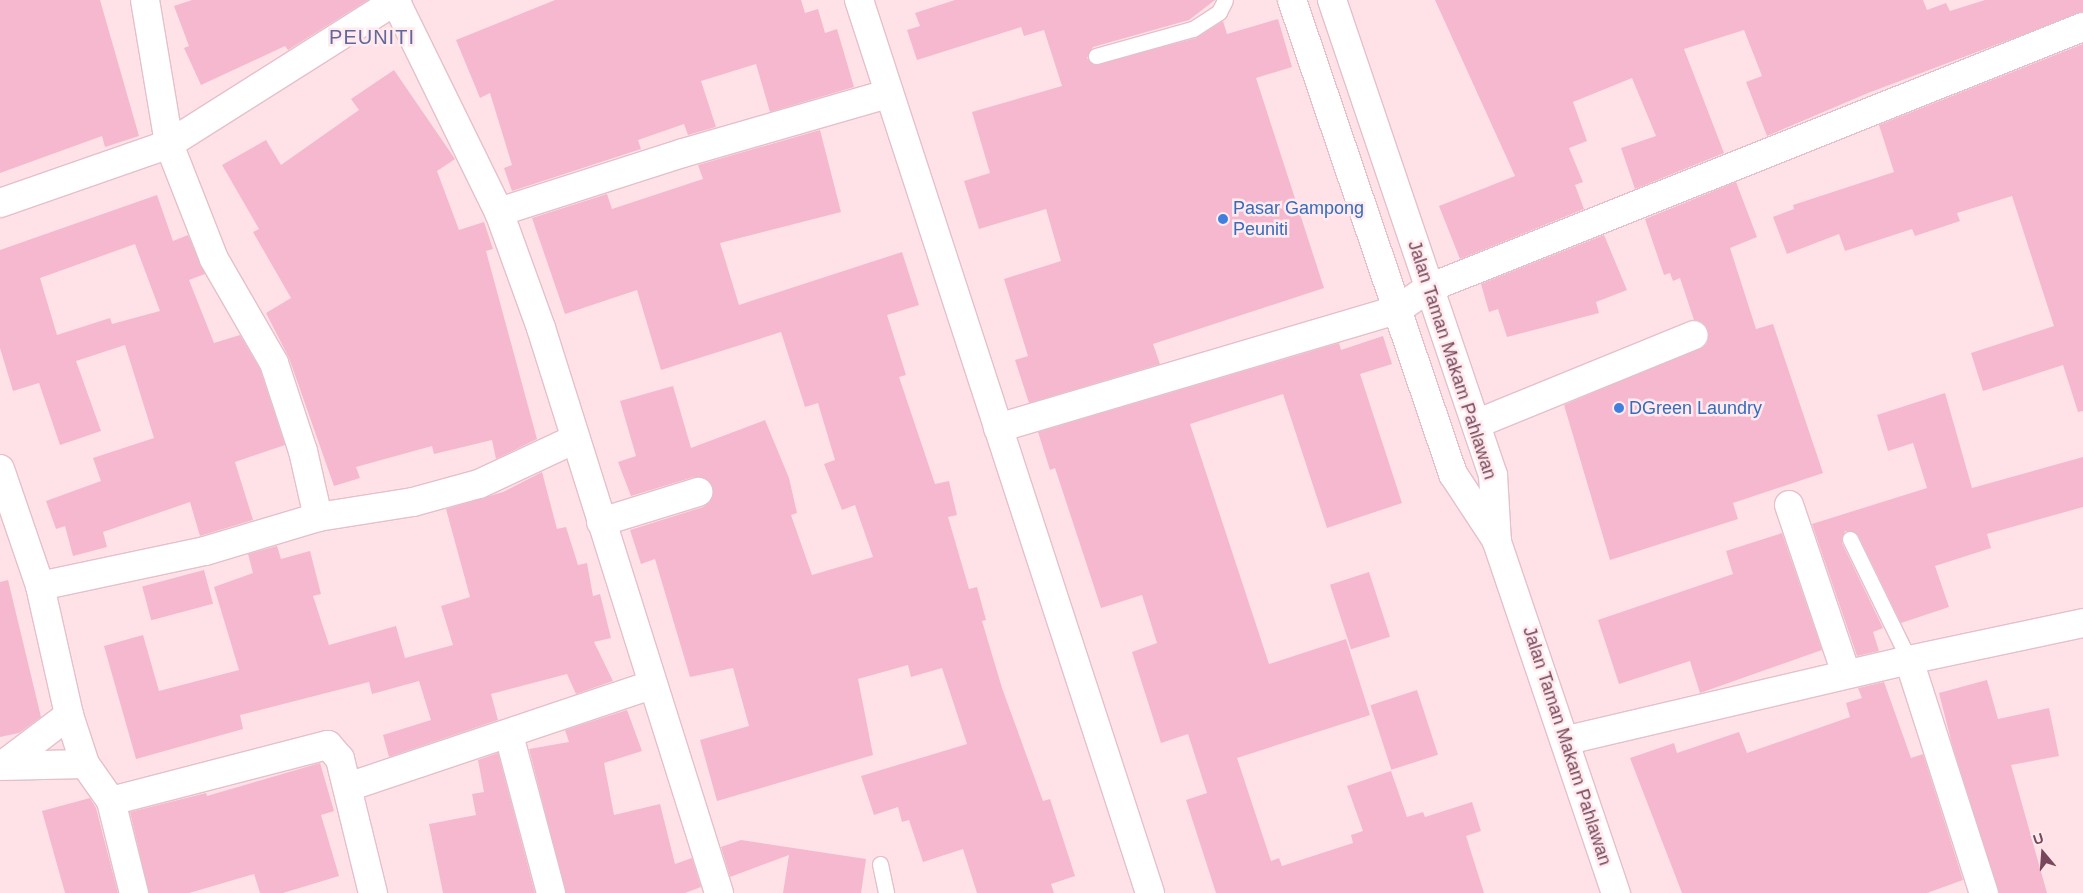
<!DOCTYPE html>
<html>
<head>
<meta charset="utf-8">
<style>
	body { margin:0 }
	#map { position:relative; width:2083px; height:893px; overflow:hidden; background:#fee2e7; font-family:Arial,sans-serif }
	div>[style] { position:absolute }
	.building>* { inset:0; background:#f5b8cf; transform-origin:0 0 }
	.roads { filter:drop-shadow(1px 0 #e5c0cb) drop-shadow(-1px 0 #e5c0cb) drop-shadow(0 1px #e5c0cb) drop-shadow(0 -1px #e5c0cb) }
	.lane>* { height:15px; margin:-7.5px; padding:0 7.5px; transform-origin:7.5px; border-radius:7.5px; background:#fff }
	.street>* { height:28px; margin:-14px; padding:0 14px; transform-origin:14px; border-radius:14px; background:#fff }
	.secondary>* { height:28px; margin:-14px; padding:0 14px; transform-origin:14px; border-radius:14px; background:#fff }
	.dots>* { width:14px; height:14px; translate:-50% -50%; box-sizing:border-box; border:2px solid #ffeaee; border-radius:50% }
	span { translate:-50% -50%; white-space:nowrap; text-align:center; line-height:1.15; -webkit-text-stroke:5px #ffeaee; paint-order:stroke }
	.shop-label { font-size:18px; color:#366cbe }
	.left { translate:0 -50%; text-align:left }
	.street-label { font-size:18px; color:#78475b }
	.quarter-label { font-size:20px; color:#62689c; letter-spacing:1px }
	.north { position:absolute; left:2018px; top:828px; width:50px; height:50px; -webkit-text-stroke:4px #ffeaee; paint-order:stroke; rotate:342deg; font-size:14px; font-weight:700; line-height:20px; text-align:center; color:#78475b }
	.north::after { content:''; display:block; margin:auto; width:18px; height:22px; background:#78475b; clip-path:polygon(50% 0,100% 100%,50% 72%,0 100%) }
</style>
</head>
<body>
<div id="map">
	<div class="building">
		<i style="clip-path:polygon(0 0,100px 0,139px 136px,105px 147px,102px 136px,0 173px)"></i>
		<i style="clip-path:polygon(192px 0,368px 0,288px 50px,285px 46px,201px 85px,184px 48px,189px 46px,174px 6px)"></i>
		<i style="clip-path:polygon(555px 0,801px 0,805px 13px,818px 9px,825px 33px,837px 29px,854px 87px,770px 112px,756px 64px,701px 81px,716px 127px,688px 135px,684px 124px,638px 140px,641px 149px,512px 191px,504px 168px,512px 165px,490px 93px,480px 98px,456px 40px)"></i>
		<i style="clip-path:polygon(955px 0,1215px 0,1189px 20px,1093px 47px,1087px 58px,1094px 65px,1196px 38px,1223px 21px,1227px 34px,1278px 19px,1292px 67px,1256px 78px,1324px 288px,1153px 344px,1160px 364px,1029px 403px,1015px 360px,1028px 356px,1004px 279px,1061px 261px,1046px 209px,979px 229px,964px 181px,990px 173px,972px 112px,1062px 86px,1044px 30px,1024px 36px,1021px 27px,917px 60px,907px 30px,920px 26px,915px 13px)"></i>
		<i style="clip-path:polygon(1435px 0,1923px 0,1927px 10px,1946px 3px,1950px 11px,1985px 0,2083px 0,2083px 12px,1868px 93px,1767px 136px,1746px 82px,1762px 76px,1744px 30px,1684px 49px,1724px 153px,1635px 189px,1621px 148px,1656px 136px,1632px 78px,1573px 102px,1587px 141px,1569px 148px,1583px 182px,1575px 185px,1584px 209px,1460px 259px,1439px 206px,1515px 176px)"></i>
		<i style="clip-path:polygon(2083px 44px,2083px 411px,2078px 412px,2063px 365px,1983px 391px,1971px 353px,2054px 326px,2012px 196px,1957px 213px,1960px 221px,1915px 236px,1912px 229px,1845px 251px,1839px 234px,1787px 254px,1773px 217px,1794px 209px,1793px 205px,1894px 172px,1879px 125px)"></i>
		<i style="clip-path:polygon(394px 70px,455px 159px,437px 171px,459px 230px,484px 222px,493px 249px,486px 251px,537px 439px,496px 459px,492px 440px,434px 454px,432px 446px,356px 467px,360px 478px,334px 486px,289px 358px,266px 313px,291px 298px,253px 232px,259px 229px,222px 165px,266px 140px,281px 165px,359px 110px,351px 99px)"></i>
		<i style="clip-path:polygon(820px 130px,841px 212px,720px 243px,739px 305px,902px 252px,919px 305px,887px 315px,906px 375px,899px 377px,935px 484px,949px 481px,957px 515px,948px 517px,969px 589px,977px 587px,986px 620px,982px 621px,1002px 688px,1043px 801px,1050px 799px,1075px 876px,1051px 884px,1054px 893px,977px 893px,963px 849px,923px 862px,909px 820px,902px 822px,898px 807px,874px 815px,861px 776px,967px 744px,942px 668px,911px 677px,908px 665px,858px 679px,873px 755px,717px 801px,700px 740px,749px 726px,733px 668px,690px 677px,655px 559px,641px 564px,630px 530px,703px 507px,710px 502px,713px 488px,708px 480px,694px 477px,631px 496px,618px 462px,636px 456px,620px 401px,673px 386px,691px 448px,765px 420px,789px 478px,797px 513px,791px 515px,812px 575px,873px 557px,855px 505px,842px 510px,824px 464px,835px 460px,818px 403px,805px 407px,781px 332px,661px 370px,637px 290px,565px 314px,532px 218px,607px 194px,612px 209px,703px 179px,698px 165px)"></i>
		<i style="clip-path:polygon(1736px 182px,1757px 237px,1730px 248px,1756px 329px,1773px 324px,1823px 473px,1733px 503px,1738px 519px,1610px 560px,1564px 405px,1707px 344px,1708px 329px,1694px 320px,1680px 278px,1673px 281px,1670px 273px,1664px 275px,1645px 219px)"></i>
		<i style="clip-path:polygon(evenodd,157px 195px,173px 241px,188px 235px,205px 274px,189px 280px,214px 343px,240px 335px,260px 369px,285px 445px,235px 462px,253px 520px,200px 536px,190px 502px,103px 532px,107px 547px,73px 556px,65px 526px,56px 529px,46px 501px,101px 481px,93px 458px,154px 438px,125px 345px,76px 361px,101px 431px,60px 445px,39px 383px,13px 391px,0 348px,0 250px,157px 195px,135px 244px,160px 311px,112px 324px,110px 318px,57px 335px,40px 278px,135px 244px)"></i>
		<i style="clip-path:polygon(1604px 235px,1627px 290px,1596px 302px,1599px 313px,1507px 337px,1498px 309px,1489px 312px,1481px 284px)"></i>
		<i style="clip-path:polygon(1383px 336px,1392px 364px,1360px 374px,1402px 503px,1327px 528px,1283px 394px,1190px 424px,1269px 664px,1346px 639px,1370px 715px,1237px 758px,1271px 861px,1279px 858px,1282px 866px,1353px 843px,1351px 835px,1363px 831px,1347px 786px,1391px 771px,1407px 817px,1423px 812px,1425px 817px,1472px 802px,1481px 831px,1466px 836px,1484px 893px,1216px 893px,1186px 800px,1207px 793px,1188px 734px,1161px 743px,1132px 652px,1157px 643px,1142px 595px,1101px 608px,1055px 468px,1050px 470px,1038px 432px,1339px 343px,1341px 350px)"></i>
		<i style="clip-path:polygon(1945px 393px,1972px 488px,2083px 457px,2083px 507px,1987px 534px,1991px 548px,1935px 566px,1949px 607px,1901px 623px,1858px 535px,1845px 531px,1842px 543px,1883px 628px,1873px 632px,1879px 651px,1857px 656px,1812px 524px,1927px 488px,1913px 443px,1888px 451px,1877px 415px)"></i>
		<i style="clip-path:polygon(542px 472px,557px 529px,566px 527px,578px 565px,587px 563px,593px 596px,600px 594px,611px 638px,594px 642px,613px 681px,576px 694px,567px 674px,491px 694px,498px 720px,389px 757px,383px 735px,431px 720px,419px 681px,372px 694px,369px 682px,240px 715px,243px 729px,136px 759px,104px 646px,143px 635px,159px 691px,239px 670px,214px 587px,253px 573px,248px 554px,277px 546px,281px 559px,310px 551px,321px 594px,313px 596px,329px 645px,396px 626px,405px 658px,453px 645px,441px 606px,470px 597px,446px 509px,503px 492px)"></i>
		<i style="clip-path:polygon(1782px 533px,1822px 650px,1700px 693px,1690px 661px,1619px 684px,1598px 620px,1733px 574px,1726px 551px)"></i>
		<i style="left:204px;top:570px;width:35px;height:64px;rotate:75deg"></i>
		<i style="left:1369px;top:572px;width:68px;height:41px;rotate:72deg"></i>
		<i style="clip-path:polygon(8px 580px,41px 717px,19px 733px,0 737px,0 582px)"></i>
		<i style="clip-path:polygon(1987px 680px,1998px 719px,2049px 708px,2059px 756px,2011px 765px,2047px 893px,1999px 893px,1952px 744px,1939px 693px)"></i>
		<i style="clip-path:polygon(1884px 682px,1911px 758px,1923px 754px,1963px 880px,1927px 893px,1682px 893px,1630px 758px,1674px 743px,1677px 753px,1739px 732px,1747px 753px,1850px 717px,1846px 703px,1862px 698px,1858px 688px)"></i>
		<i style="left:1417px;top:690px;width:68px;height:49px;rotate:72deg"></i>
		<i style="clip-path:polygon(627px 710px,642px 751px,604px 763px,614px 815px,660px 804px,675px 864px,692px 858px,701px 887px,685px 893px,566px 893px,529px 749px,569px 742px,565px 730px)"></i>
		<i style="clip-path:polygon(498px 753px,535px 893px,443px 893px,429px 824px,476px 815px,472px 794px,484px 792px,478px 760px)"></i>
		<i style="clip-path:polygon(320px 763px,334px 811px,321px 815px,339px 876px,283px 893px,260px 893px,254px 874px,189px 893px,149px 893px,130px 812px,206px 793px,207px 796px)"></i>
		<i style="clip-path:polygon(90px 798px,96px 808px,118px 893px,65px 893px,42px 811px)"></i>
		<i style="clip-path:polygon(741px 840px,866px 859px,861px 893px,783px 893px,789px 855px,730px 877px,721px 847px)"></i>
	</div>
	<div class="roads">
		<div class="lane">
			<i style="left:1096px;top:56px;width:101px;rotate:-15.6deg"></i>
			<i style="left:1193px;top:29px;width:31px;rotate:-33deg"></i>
			<i style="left:1219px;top:12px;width:13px;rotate:-63deg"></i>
			<i style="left:1850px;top:539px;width:135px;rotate:64deg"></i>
			<i style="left:880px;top:864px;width:30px;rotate:78deg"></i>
		</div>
		<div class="street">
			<i style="left:145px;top:0;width:146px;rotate:80.5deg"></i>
			<i style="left:169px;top:144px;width:123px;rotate:68.6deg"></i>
			<i style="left:214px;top:259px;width:120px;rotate:60deg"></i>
			<i style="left:274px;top:363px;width:93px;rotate:71.8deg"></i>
			<i style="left:303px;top:451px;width:68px;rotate:77.2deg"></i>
			<i style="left:395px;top:0;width:236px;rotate:63.9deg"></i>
			<i style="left:499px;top:212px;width:123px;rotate:70.1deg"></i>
			<i style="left:541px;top:328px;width:592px;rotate:72.51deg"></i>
			<i style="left:859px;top:0;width:939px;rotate:71.95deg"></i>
			<i style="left:0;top:203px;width:179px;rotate:-19.2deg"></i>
			<i style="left:169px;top:144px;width:270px;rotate:-32.3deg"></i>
			<i style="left:499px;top:212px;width:193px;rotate:-17.8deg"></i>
			<i style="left:683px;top:153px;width:213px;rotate:-16.1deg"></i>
			<i style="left:1476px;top:424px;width:235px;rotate:-22.2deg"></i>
			<i style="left:998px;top:428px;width:416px;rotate:-16.5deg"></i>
			<i style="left:1397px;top:310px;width:39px;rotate:-35deg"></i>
			<i style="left:1429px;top:288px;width:704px;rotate:-21.76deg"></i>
			<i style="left:0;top:469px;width:124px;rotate:71.1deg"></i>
			<i style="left:40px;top:586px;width:132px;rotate:77.3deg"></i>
			<i style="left:69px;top:715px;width:52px;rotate:71.9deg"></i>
			<i style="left:85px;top:764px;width:45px;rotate:54.9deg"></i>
			<i style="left:111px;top:801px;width:95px;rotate:76deg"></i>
			<i style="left:1789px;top:505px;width:177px;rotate:71.3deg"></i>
			<i style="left:601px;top:522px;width:102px;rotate:-17.2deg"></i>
			<i style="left:40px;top:586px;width:169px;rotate:-12deg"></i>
			<i style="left:205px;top:551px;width:118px;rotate:-16.7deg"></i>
			<i style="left:318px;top:517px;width:96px;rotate:-9deg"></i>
			<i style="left:413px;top:502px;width:68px;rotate:-15.3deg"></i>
			<i style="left:479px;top:484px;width:106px;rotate:-25.1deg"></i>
			<i style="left:1909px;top:660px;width:178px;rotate:-12deg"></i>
			<i style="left:509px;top:735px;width:163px;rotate:75.1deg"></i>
			<i style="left:3px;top:765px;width:83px;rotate:-37.1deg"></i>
			<i style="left:0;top:766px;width:85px;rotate:-1.3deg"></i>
			<i style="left:348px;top:787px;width:320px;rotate:-18.6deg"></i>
			<i style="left:111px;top:801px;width:224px;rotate:-14.5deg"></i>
			<i style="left:328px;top:745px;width:18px;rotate:49deg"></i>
			<i style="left:340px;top:759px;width:138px;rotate:76.2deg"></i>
		</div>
		<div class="secondary">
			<i style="left:1292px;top:0;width:501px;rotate:71.24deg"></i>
			<i style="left:1453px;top:474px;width:80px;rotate:56.7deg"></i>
			<i style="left:1332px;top:0;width:502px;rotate:71.28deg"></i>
			<i style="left:1493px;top:475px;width:67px;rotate:86.6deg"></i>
			<i style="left:1497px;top:542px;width:371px;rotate:71.3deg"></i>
			<i style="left:1568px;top:740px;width:350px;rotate:-13.2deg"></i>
			<i style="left:1909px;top:660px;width:245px;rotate:72.2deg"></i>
		</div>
	</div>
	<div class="dots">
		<i style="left:1223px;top:219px;background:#3f7fe0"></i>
		<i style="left:1619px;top:408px;background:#3f7fe0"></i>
	</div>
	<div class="shop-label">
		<span class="left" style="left:1233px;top:219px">Pasar Gampong<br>Peuniti</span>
		<span class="left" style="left:1629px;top:408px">DGreen Laundry</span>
	</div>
	<div class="street-label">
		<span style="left:1452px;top:360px;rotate:72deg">Jalan Taman Makam Pahlawan</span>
		<span style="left:1567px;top:746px;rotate:72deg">Jalan Taman Makam Pahlawan</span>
	</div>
	<div class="quarter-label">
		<span style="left:372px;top:37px">PEUNITI</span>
	</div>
	<div class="north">U</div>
</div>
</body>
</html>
